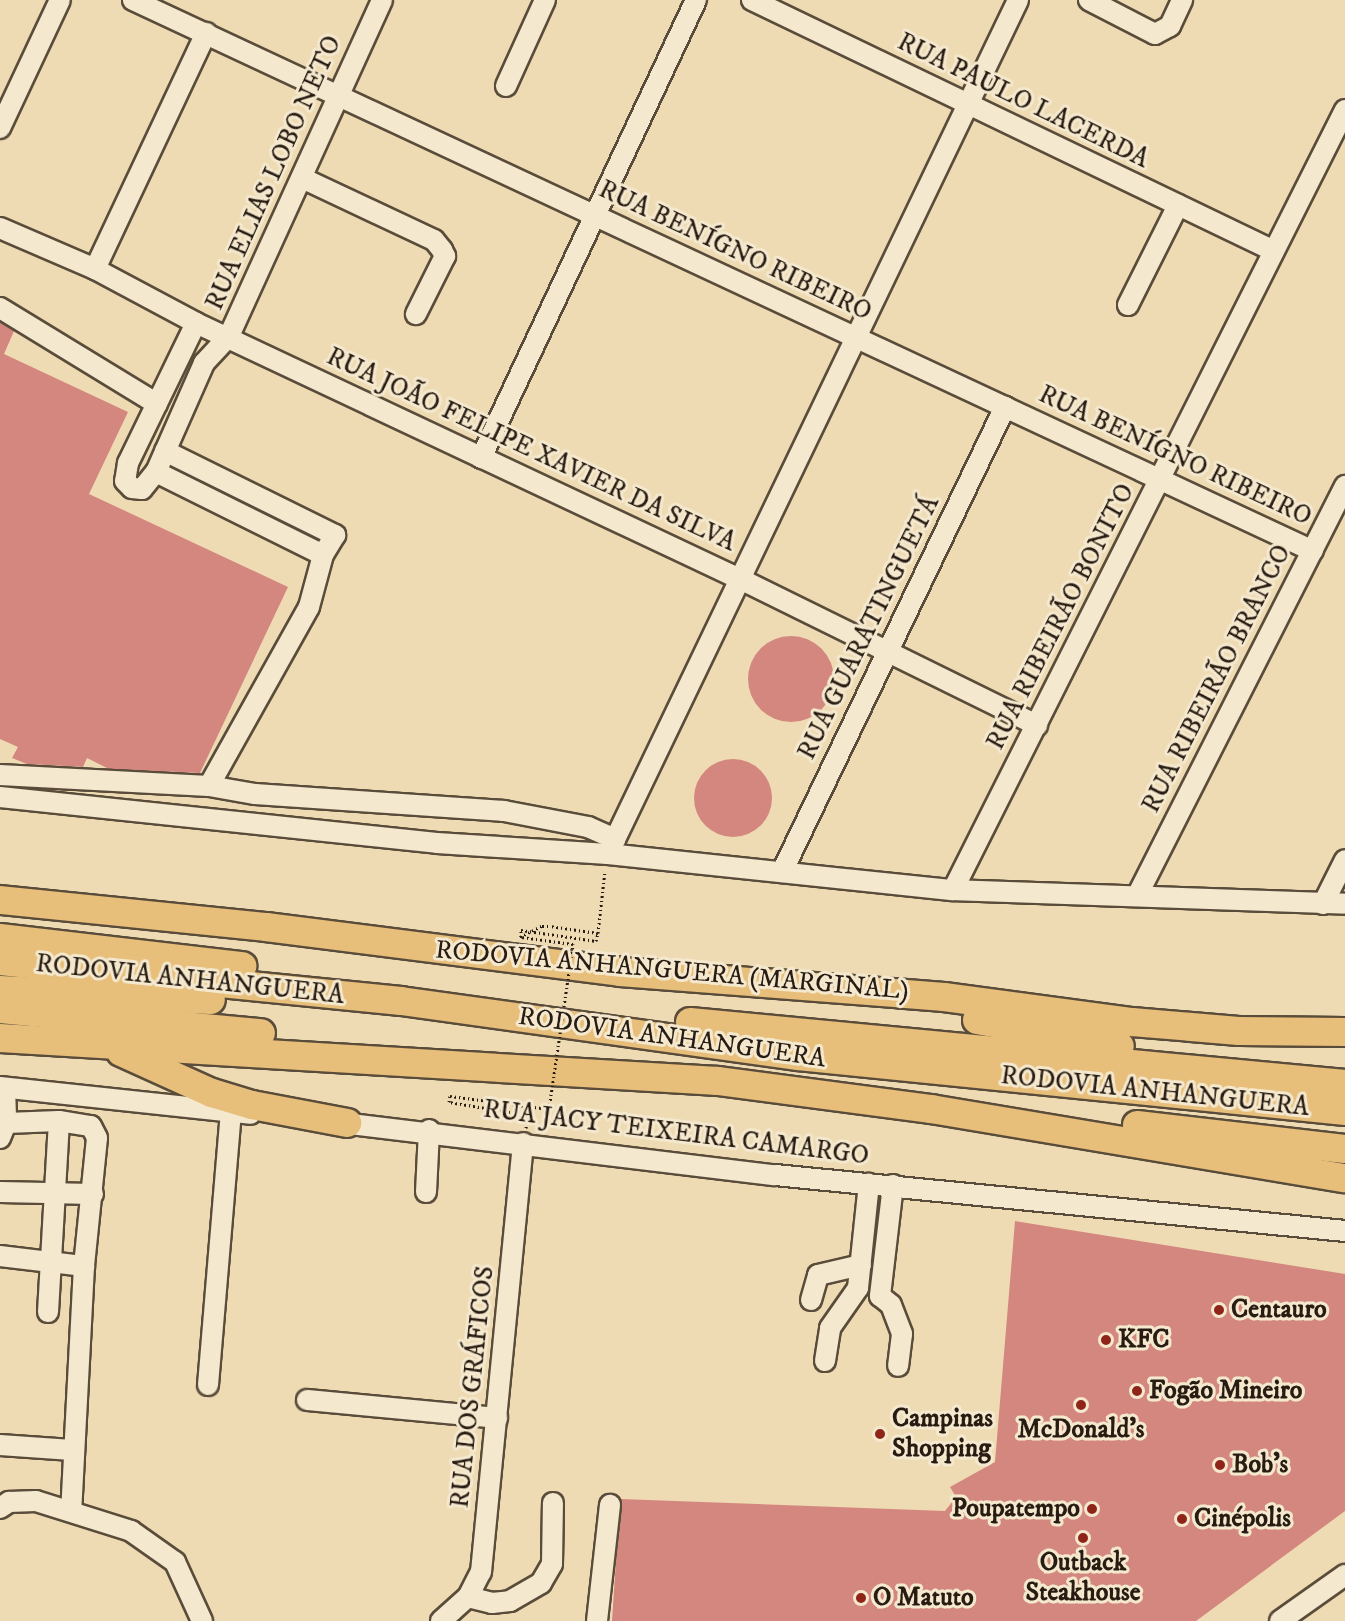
<!DOCTYPE html>
<html>
<head>
<meta charset="utf-8">
<style>
	body { margin:0 }
	#map { position:relative; width:1345px; height:1621px; overflow:hidden; background:#eedbb3; font-family:"IM FELL DW Pica",serif }
	div>[style] { position:absolute }
	.building>* { inset:0; background:#d4877e }
	.round { border-radius:50% }
	.path>* { height:3px; margin-top:-1.5px; transform-origin:0; background:repeating-linear-gradient(90deg,#281c12 0 1.5px,transparent 0 4.5px) }
	.roads { filter:drop-shadow(2px 0 #5a4c3a) drop-shadow(-2px 0 #5a4c3a) drop-shadow(0 2px #5a4c3a) drop-shadow(0 -2px #5a4c3a) }
	.minor>* { height:20px; margin:-10px; padding:0 10px; transform-origin:10px; border-radius:10px; background:#f4e8ce }
	.highway>* { height:28px; margin:-14px; padding:0 14px; transform-origin:14px; border-radius:14px; background:#e7be7a }
	.path-bridge>* { height:3px; margin-top:-1.5px; transform-origin:0; background:repeating-linear-gradient(90deg,#281c12 0 1.5px,transparent 0 4.5px) }
	.dots>* { width:16px; height:16px; translate:-50% -50%; box-sizing:border-box; border:3px solid #f4e8ce; border-radius:50% }
	span { translate:-50% -50%; white-space:nowrap; text-align:center; line-height:1.15; -webkit-text-stroke:6px #f4e8ce; paint-order:stroke }
	.street-label { font-size:26px; color:#281c12 }
	.poi-label { font-size:26px; color:#281c12; font-weight:700 }
	.left { translate:0 -50%; text-align:left }
	.right { translate:-100% -50%; text-align:right }
</style>
</head>
<body>
<div id="map">
	<div class="building">
		<i style="clip-path:polygon(0 322px,14px 331px,4px 354px,128px 412px,89px 494px,288px 587px,200px 773px,109px 769px,87px 758px,83px 767px,27px 764px,12px 758px,18px 747px,0 739px)"></i>
		<i class="round" style="left:748px;top:636px;width:86px;height:86px"></i>
		<i class="round" style="left:694px;top:759px;width:78px;height:78px"></i>
		<i style="clip-path:polygon(1015px 1221px,1345px 1274px,1345px 1511px,1196px 1621px,612px 1621px,620px 1499px,945px 1511px,956px 1497px,950px 1487px,995px 1462px)"></i>
	</div>
	<div class="path">
		<i style="left:598px;top:933px;width:62px;rotate:-83.6deg"></i>
		<i style="left:520px;top:937px;width:25px;rotate:-27deg"></i>
		<i style="left:542px;top:926px;width:8px"></i>
		<i style="left:526px;top:1128px;width:13px;rotate:-81deg"></i>
	</div>
	<div class="roads">
		<div class="minor">
			<i style="left:133px;top:0;width:1302px;rotate:25.03deg"></i>
			<i style="left:752px;top:0;width:577px;rotate:25.68deg"></i>
			<i style="left:1089px;top:0;width:74px;rotate:27.3deg"></i>
			<i style="left:1155px;top:34px;width:17px;rotate:-28deg"></i>
			<i style="left:1170px;top:26px;width:29px;rotate:-65deg"></i>
			<i style="left:506px;top:86px;width:94px;rotate:-65.6deg"></i>
			<i style="left:0;top:128px;width:141px;rotate:-64.9deg"></i>
			<i style="left:302px;top:178px;width:146px;rotate:25.2deg"></i>
			<i style="left:434px;top:240px;width:13px;rotate:51deg"></i>
			<i style="left:442px;top:250px;width:7px;rotate:63deg"></i>
			<i style="left:445px;top:256px;width:65px;rotate:116.6deg"></i>
			<i style="left:0;top:228px;width:103px;rotate:23.3deg"></i>
			<i style="left:95px;top:269px;width:115px;rotate:28.1deg"></i>
			<i style="left:196px;top:323px;width:603px;rotate:25.21deg"></i>
			<i style="left:742px;top:580px;width:329px;rotate:26.2deg"></i>
			<i style="left:95px;top:269px;width:261px;rotate:-64.8deg"></i>
			<i style="left:1128px;top:305px;width:112px;rotate:-63.4deg"></i>
			<i style="left:0;top:308px;width:184px;rotate:31.4deg"></i>
			<i style="left:196px;top:323px;width:156px;rotate:115.9deg"></i>
			<i style="left:128px;top:463px;width:18px;rotate:99deg"></i>
			<i style="left:125px;top:481px;width:10px;rotate:45deg"></i>
			<i style="left:132px;top:488px;width:10px;rotate:6deg"></i>
			<i style="left:142px;top:489px;width:22px;rotate:-51deg"></i>
			<i style="left:156px;top:472px;width:119px;rotate:-66.2deg"></i>
			<i style="left:204px;top:363px;width:37px;rotate:-47deg"></i>
			<i style="left:229px;top:336px;width:369px;rotate:-65.5deg"></i>
			<i style="left:165px;top:451px;width:190px;rotate:26.3deg"></i>
			<i style="left:335px;top:535px;width:23px;rotate:121deg"></i>
			<i style="left:323px;top:555px;width:54px;rotate:105.1deg"></i>
			<i style="left:309px;top:607px;width:205px;rotate:119.2deg"></i>
			<i style="left:481px;top:458px;width:506px;rotate:-64.85deg"></i>
			<i style="left:156px;top:472px;width:186px;rotate:26.4deg"></i>
			<i style="left:0;top:775px;width:209px;rotate:3deg"></i>
			<i style="left:209px;top:786px;width:47px;rotate:9.9deg"></i>
			<i style="left:255px;top:794px;width:250px;rotate:3.9deg"></i>
			<i style="left:504px;top:811px;width:86px;rotate:10.8deg"></i>
			<i style="left:588px;top:827px;width:30px;rotate:24deg"></i>
			<i style="left:0;top:797px;width:439px;rotate:6deg"></i>
			<i style="left:437px;top:843px;width:171px;rotate:3.7deg"></i>
			<i style="left:608px;top:854px;width:347px;rotate:6deg"></i>
			<i style="left:953px;top:890px;width:392px;rotate:2deg"></i>
			<i style="left:608px;top:854px;width:947px;rotate:-64.35deg"></i>
			<i style="left:782px;top:872px;width:516px;rotate:-64.38deg"></i>
			<i style="left:953px;top:890px;width:873px;rotate:-63.32deg"></i>
			<i style="left:1137px;top:896px;width:460px;rotate:-63.1deg"></i>
			<i style="left:1323px;top:904px;width:49px;rotate:-63.4deg"></i>
			<i style="left:0;top:1087px;width:252px;rotate:6.1deg"></i>
			<i style="left:5px;top:1088px;width:35px;rotate:88deg"></i>
			<i style="left:334px;top:1122px;width:444px;rotate:6.9deg"></i>
			<i style="left:775px;top:1175px;width:573px;rotate:5.61deg"></i>
			<i style="left:0;top:1138px;width:16px;rotate:-68deg"></i>
			<i style="left:6px;top:1123px;width:53px;rotate:-2.2deg"></i>
			<i style="left:59px;top:1121px;width:32px;rotate:9deg"></i>
			<i style="left:91px;top:1126px;width:13px;rotate:63deg"></i>
			<i style="left:97px;top:1138px;width:129px;rotate:95.8deg"></i>
			<i style="left:84px;top:1266px;width:244px;rotate:93deg"></i>
			<i style="left:893px;top:1185px;width:112px;rotate:96.7deg"></i>
			<i style="left:880px;top:1296px;width:14px;rotate:39deg"></i>
			<i style="left:891px;top:1305px;width:31px;rotate:69deg"></i>
			<i style="left:902px;top:1334px;width:32px;rotate:97deg"></i>
			<i style="left:0;top:1192px;width:93px;rotate:1.2deg"></i>
			<i style="left:426px;top:1192px;width:62px;rotate:-87.2deg"></i>
			<i style="left:0;top:1256px;width:85px;rotate:6.8deg"></i>
			<i style="left:811px;top:1300px;width:26px;rotate:-74deg"></i>
			<i style="left:818px;top:1275px;width:44px;rotate:-13.1deg"></i>
			<i style="left:48px;top:1312px;width:191px;rotate:-86.7deg"></i>
			<i style="left:825px;top:1361px;width:33px;rotate:-81deg"></i>
			<i style="left:830px;top:1328px;width:49px;rotate:-55deg"></i>
			<i style="left:858px;top:1288px;width:105px;rotate:-84deg"></i>
			<i style="left:208px;top:1385px;width:273px;rotate:-85.2deg"></i>
			<i style="left:307px;top:1400px;width:191px;rotate:5.4deg"></i>
			<i style="left:0;top:1445px;width:72px;rotate:4deg"></i>
			<i style="left:0;top:1508px;width:11px;rotate:-34deg"></i>
			<i style="left:9px;top:1502px;width:27px;rotate:-2deg"></i>
			<i style="left:36px;top:1501px;width:100px;rotate:17.5deg"></i>
			<i style="left:131px;top:1531px;width:54px;rotate:35.2deg"></i>
			<i style="left:175px;top:1562px;width:65px;rotate:65.4deg"></i>
			<i style="left:468px;top:1597px;width:25px;rotate:14deg"></i>
			<i style="left:492px;top:1603px;width:18px;rotate:-6deg"></i>
			<i style="left:510px;top:1601px;width:36px;rotate:-30deg"></i>
			<i style="left:541px;top:1583px;width:22px;rotate:-60deg"></i>
			<i style="left:552px;top:1564px;width:61px;rotate:-89.1deg"></i>
			<i style="left:441px;top:1621px;width:36px;rotate:-42deg"></i>
			<i style="left:468px;top:1597px;width:28px;rotate:-63deg"></i>
			<i style="left:481px;top:1572px;width:431px;rotate:-84.4deg"></i>
			<i style="left:597px;top:1621px;width:117px;rotate:-83.6deg"></i>
			<i style="left:1280px;top:1621px;width:80px;rotate:-35.3deg"></i>
		</div>
		<div class="highway">
			<i style="left:0;top:900px;width:267px;rotate:5.8deg"></i>
			<i style="left:266px;top:927px;width:357px;rotate:7.2deg"></i>
			<i style="left:620px;top:972px;width:325px;rotate:4.4deg"></i>
			<i style="left:944px;top:997px;width:190px;rotate:7.6deg"></i>
			<i style="left:1132px;top:1022px;width:107px;rotate:4.8deg"></i>
			<i style="left:1239px;top:1031px;width:106px;rotate:0.5deg"></i>
			<i style="left:0;top:938px;width:244px;rotate:6.6deg"></i>
			<i style="left:0;top:961px;width:403px;rotate:5.7deg"></i>
			<i style="left:401px;top:1001px;width:401px;rotate:7.9deg"></i>
			<i style="left:798px;top:1056px;width:550px;rotate:5.74deg"></i>
			<i style="left:0;top:990px;width:211px;rotate:2.7deg"></i>
			<i style="left:0;top:1009px;width:262px;rotate:5.3deg"></i>
			<i style="left:977px;top:1020px;width:145px;rotate:10.3deg"></i>
			<i style="left:690px;top:1022px;width:658px;rotate:5.41deg"></i>
			<i style="left:0;top:1038px;width:719px;rotate:3.43deg"></i>
			<i style="left:718px;top:1081px;width:215px;rotate:7.5deg"></i>
			<i style="left:931px;top:1109px;width:420px;rotate:9.5deg"></i>
			<i style="left:121px;top:1052px;width:100px;rotate:24.3deg"></i>
			<i style="left:212px;top:1093px;width:42px;rotate:16.7deg"></i>
			<i style="left:252px;top:1105px;width:97px;rotate:10.7deg"></i>
			<i style="left:1137px;top:1125px;width:209px;rotate:6.6deg"></i>
		</div>
	</div>
	<div class="path-bridge">
		<i style="left:528px;top:1115px;width:80px;rotate:-170.7deg"></i>
		<i style="left:449px;top:1102px;width:6px;rotate:-81deg"></i>
		<i style="left:450px;top:1096px;width:100px;rotate:7.5deg"></i>
		<i style="left:549px;top:1109px;width:167px;rotate:-81.7deg"></i>
		<i style="left:573px;top:944px;width:52px;rotate:-172.3deg"></i>
		<i style="left:521px;top:937px;width:7px;rotate:-90deg"></i>
		<i style="left:521px;top:930px;width:76px;rotate:8.3deg"></i>
		<i style="left:596px;top:941px;width:8px;rotate:-76deg"></i>
		<i style="left:598px;top:933px;width:49px;rotate:-171.7deg"></i>
	</div>
	<div class="dots">
		<i style="left:1219px;top:1310px;background:#8f2418"></i>
		<i style="left:1106px;top:1340px;background:#8f2418"></i>
		<i style="left:1137px;top:1391px;background:#8f2418"></i>
		<i style="left:1081px;top:1405px;background:#8f2418"></i>
		<i style="left:880px;top:1434px;background:#8f2418"></i>
		<i style="left:1220px;top:1465px;background:#8f2418"></i>
		<i style="left:1092px;top:1509px;background:#8f2418"></i>
		<i style="left:1182px;top:1519px;background:#8f2418"></i>
		<i style="left:1083px;top:1538px;background:#8f2418"></i>
		<i style="left:861px;top:1598px;background:#8f2418"></i>
	</div>
	<div class="street-label">
		<span style="left:1023px;top:101px;rotate:26deg">RUA PAULO LACERDA</span>
		<span style="left:274px;top:173px;rotate:-66deg">RUA ELIAS LOBO NETO</span>
		<span style="left:735px;top:251px;rotate:25deg">RUA BENÍGNO RIBEIRO</span>
		<span style="left:531px;top:450px;rotate:25deg">RUA JOÃO FELIPE XAVIER DA SILVA</span>
		<span style="left:1175px;top:456px;rotate:25deg">RUA BENÍGNO RIBEIRO</span>
		<span style="left:1061px;top:617px;rotate:-63deg">RUA RIBEIRÃO BONITO</span>
		<span style="left:869px;top:628px;rotate:-64deg">RUA GUARATINGUETÁ</span>
		<span style="left:1217px;top:679px;rotate:-63deg">RUA RIBEIRÃO BRANCO</span>
		<span style="left:672px;top:971px;rotate:5deg">RODOVIA ANHANGUERA (MARGINAL)</span>
		<span style="left:190px;top:980px;rotate:6deg">RODOVIA ANHANGUERA</span>
		<span style="left:672px;top:1038px;rotate:8deg">RODOVIA ANHANGUERA</span>
		<span style="left:1155px;top:1092px;rotate:6deg">RODOVIA ANHANGUERA</span>
		<span style="left:676px;top:1133px;rotate:7deg">RUA JACY TEIXEIRA CAMARGO</span>
		<span style="left:473px;top:1387px;rotate:-84deg">RUA DOS GRÁFICOS</span>
	</div>
	<div class="poi-label">
		<span class="left" style="left:1231px;top:1310px">Centauro</span>
		<span class="left" style="left:1118px;top:1340px">KFC</span>
		<span class="left" style="left:1149px;top:1391px">Fogão Mineiro</span>
		<span class="left" style="left:892px;top:1434px">Campinas<br>Shopping</span>
		<span style="left:1081px;top:1430px">McDonald's</span>
		<span class="left" style="left:1232px;top:1465px">Bob's</span>
		<span class="right" style="left:1080px;top:1509px">Poupatempo</span>
		<span class="left" style="left:1194px;top:1519px">Cinépolis</span>
		<span style="left:1083px;top:1578px">Outback<br>Steakhouse</span>
		<span class="left" style="left:873px;top:1598px">O Matuto</span>
	</div>
</div>
</body>
</html>
